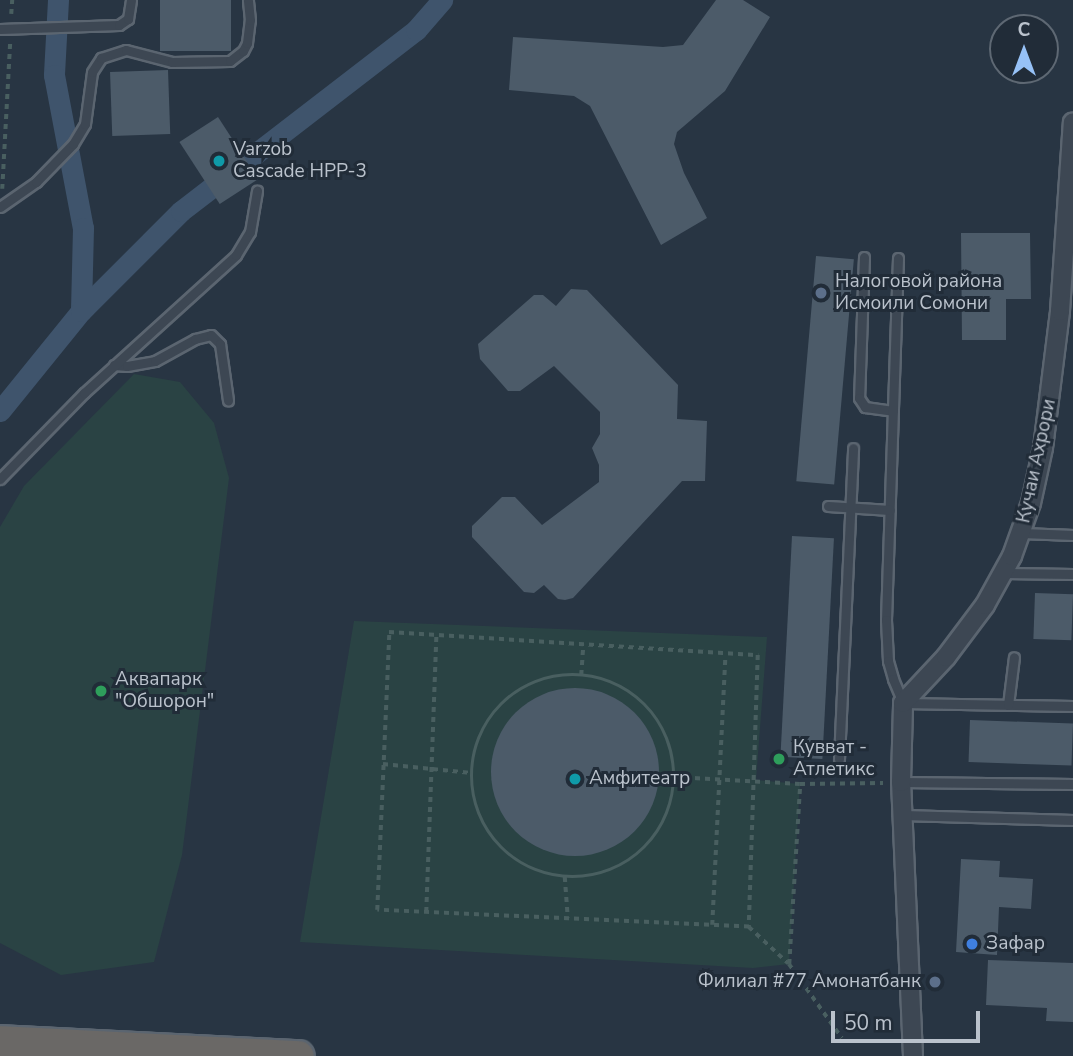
<!DOCTYPE html>
<html>
<head>
<meta charset="utf-8">
<style>
	body { margin:0 }
	#map { position:relative; width:1073px; height:1056px; overflow:hidden; background:#283543; font-family:"Nunito Sans",sans-serif }
	div>[style] { position:absolute }
	.green>* { inset:0; background:#2a4344 }
	.canal>* { height:21px; margin:-10.5px; padding:0 10.5px; transform-origin:10.5px; border-radius:10.5px; background:#3f546c }
	.building>* { inset:0; background:#4c5b69; transform-origin:0 0 }
	.round { border-radius:50% }
	.path>* { height:3.5px; margin-top:-1.75px; transform-origin:0; background:repeating-linear-gradient(90deg,#495f60 0 5px,transparent 0 10px) }
	.path>.ring { margin:-1.75px; padding:0; box-sizing:content-box; background:none; border:3.5px solid #495f60; border-radius:50% }
	.roads { filter:drop-shadow(2px 0 #5b6570) drop-shadow(-2px 0 #5b6570) drop-shadow(0 2px #5b6570) drop-shadow(0 -2px #5b6570) }
	.service>* { height:9px; margin:-4.5px; padding:0 4.5px; transform-origin:4.5px; border-radius:4.5px; background:#3d4753 }
	.minor>* { height:18px; margin:-9px; padding:0 9px; transform-origin:9px; border-radius:9px; background:#3d4753 }
	.trunk>* { height:30px; margin:-15px; padding:0 15px; transform-origin:15px; border-radius:15px; background:#6a6866 }
	.dots>* { width:19px; height:19px; translate:-50% -50%; box-sizing:border-box; border:4px solid #212c38; border-radius:50% }
	span { translate:-50% -50%; white-space:nowrap; text-align:center; line-height:1.15; -webkit-text-stroke:6px #212c38; paint-order:stroke }
	.poi-label { font-size:19px; color:#bac2cc }
	.left { translate:0 -50%; text-align:left }
	.right { translate:-100% -50%; text-align:right }
	.street-label { font-size:19px; color:#bac2cc }
	.north { position:absolute; left:989px; top:14px; width:70px; height:70px; box-sizing:border-box; background:#212c38; border:2px solid #5e6873; border-radius:50%; rotate:0deg; font-size:19px; font-weight:700; line-height:28px; text-align:center; color:#bac2cc }
	.north::after { content:''; display:block; margin:auto; width:24px; height:32px; background:#96c1f6; clip-path:polygon(50% 0,100% 100%,50% 72%,0 100%) }
	.scale { position:absolute; left:831px; top:1011px; width:149px; height:32px; box-sizing:border-box; border:4px solid #bac2cc; border-top:0; padding-left:9px; font-size:21px; line-height:24px; white-space:nowrap; color:#bac2cc; -webkit-text-stroke:5px #212c38; paint-order:stroke }
</style>
</head>
<body>
<div id="map">
	<div class="green">
		<i style="clip-path:polygon(134px 374px,180px 382px,214px 423px,229px 478px,182px 855px,154px 962px,61px 975px,0 943px,0 527px,24px 486px)"></i>
		<i style="clip-path:polygon(354px 621px,767px 637px,756px 780px,800px 784px,789px 964px,753px 968px,300px 942px)"></i>
	</div>
	<div class="canal">
		<i style="left:58px;top:0;width:75px;rotate:93.1deg"></i>
		<i style="left:54px;top:75px;width:156px;rotate:79.3deg"></i>
		<i style="left:83px;top:228px;width:83px;rotate:91.4deg"></i>
		<i style="left:0;top:411px;width:129px;rotate:-51deg"></i>
		<i style="left:81px;top:311px;width:141px;rotate:-45deg"></i>
		<i style="left:181px;top:211px;width:297px;rotate:-37.6deg"></i>
		<i style="left:416px;top:30px;width:40px;rotate:-49deg"></i>
	</div>
	<div class="building">
		<i style="left:160px;top:0;width:71px;height:51px"></i>
		<i style="clip-path:polygon(716px 0,743px 0,770px 17px,725px 91px,677px 132px,674px 144px,684px 173px,707px 218px,661px 245px,590px 106px,574px 96px,509px 90px,513px 37px,663px 47px,683px 45px)"></i>
		<i style="left:168px;top:70px;width:64px;height:58px;rotate:88deg"></i>
		<i style="left:218px;top:117px;width:74px;height:46px;rotate:57deg"></i>
		<i style="clip-path:polygon(961px 233px,1030px 233px,1031px 299px,1006px 299px,1006px 340px,962px 340px)"></i>
		<i style="left:816px;top:256px;width:38px;height:226px;rotate:5deg"></i>
		<i style="clip-path:polygon(571px 289px,587px 290px,678px 385px,677px 419px,707px 421px,705px 481px,682px 481px,573px 598px,565px 600px,558px 599px,544px 585px,534px 593px,524px 592px,472px 537px,472px 526px,502px 497px,515px 497px,542px 525px,599px 482px,599px 465px,592px 448px,600px 434px,600px 412px,554px 366px,520px 391px,508px 391px,480px 359px,478px 344px,534px 295px,543px 295px,556px 306px)"></i>
		<i style="left:792px;top:536px;width:42px;height:221px;rotate:3deg"></i>
		<i style="left:1035px;top:593px;width:38px;height:46px;rotate:2deg"></i>
		<i class="round" style="left:491px;top:688px;width:168px;height:168px"></i>
		<i style="left:970px;top:720px;width:103px;height:42px;rotate:2deg"></i>
		<i style="clip-path:polygon(961px 859px,1000px 861px,999px 877px,1033px 879px,1031px 909px,999px 907px,997px 955px,956px 952px)"></i>
		<i style="clip-path:polygon(988px 960px,1073px 963px,1073px 1022px,1046px 1021px,1047px 1008px,986px 1005px)"></i>
	</div>
	<div class="path">
		<i style="left:11px;top:14px;width:14px;rotate:-86deg"></i>
		<i style="left:2px;top:189px;width:146px;rotate:-86.9deg"></i>
		<i style="left:389px;top:632px;width:370px;rotate:3.6deg"></i>
		<i style="left:758px;top:655px;width:272px;rotate:91.9deg"></i>
		<i style="left:749px;top:927px;width:372px;rotate:-177.4deg"></i>
		<i style="left:377px;top:910px;width:278px;rotate:-87.5deg"></i>
		<i style="left:581px;top:675px;width:30px;rotate:-86deg"></i>
		<i class="ring" style="left:472px;top:675px;width:198.5px;height:198.5px"></i>
		<i style="left:383px;top:764px;width:89px;rotate:5.8deg"></i>
		<i style="left:675px;top:777px;width:125px;rotate:3.2deg"></i>
		<i style="left:800px;top:784px;width:83px;rotate:-0.7deg"></i>
		<i style="left:565px;top:877px;width:41px;rotate:85.8deg"></i>
		<i style="left:426px;top:912px;width:277px;rotate:-87.9deg"></i>
		<i style="left:712px;top:925px;width:270px;rotate:-87.2deg"></i>
		<i style="left:749px;top:927px;width:54px;rotate:42.8deg"></i>
		<i style="left:789px;top:964px;width:91px;rotate:54.4deg"></i>
		<i style="left:789px;top:964px;width:180px;rotate:-86.5deg"></i>
	</div>
	<div class="roads">
		<div class="service">
			<i style="left:0;top:29px;width:119px;rotate:-1.9deg"></i>
			<i style="left:119px;top:25px;width:11px;rotate:-34deg"></i>
			<i style="left:128px;top:19px;width:19px;rotate:-81deg"></i>
			<i style="left:0;top:207px;width:44px;rotate:-34.8deg"></i>
			<i style="left:36px;top:182px;width:53px;rotate:-45.8deg"></i>
			<i style="left:73px;top:144px;width:23px;rotate:-59deg"></i>
			<i style="left:85px;top:124px;width:52px;rotate:-82.3deg"></i>
			<i style="left:92px;top:72px;width:17px;rotate:-57deg"></i>
			<i style="left:101px;top:58px;width:26px;rotate:-18deg"></i>
			<i style="left:126px;top:50px;width:48px;rotate:14.6deg"></i>
			<i style="left:172px;top:62px;width:58px;rotate:-1deg"></i>
			<i style="left:230px;top:61px;width:16px;rotate:-38deg"></i>
			<i style="left:243px;top:51px;width:9px;rotate:-63deg"></i>
			<i style="left:247px;top:43px;width:23px;rotate:-83deg"></i>
			<i style="left:250px;top:20px;width:20px;rotate:-96deg"></i>
			<i style="left:864px;top:257px;width:141px;rotate:92deg"></i>
			<i style="left:859px;top:398px;width:11px;rotate:56deg"></i>
			<i style="left:865px;top:407px;width:28px;rotate:8deg"></i>
			<i style="left:898px;top:258px;width:362px;rotate:91.9deg"></i>
			<i style="left:886px;top:620px;width:41px;rotate:87.2deg"></i>
			<i style="left:888px;top:661px;width:19px;rotate:74deg"></i>
			<i style="left:893px;top:679px;width:26px;rotate:67deg"></i>
			<i style="left:903px;top:703px;width:170px;rotate:1deg"></i>
			<i style="left:114px;top:365px;width:13px;rotate:4deg"></i>
			<i style="left:127px;top:366px;width:28px;rotate:-10deg"></i>
			<i style="left:155px;top:361px;width:46px;rotate:-28.8deg"></i>
			<i style="left:195px;top:339px;width:16px;rotate:-14deg"></i>
			<i style="left:211px;top:335px;width:13px;rotate:45deg"></i>
			<i style="left:220px;top:344px;width:57px;rotate:81.9deg"></i>
			<i style="left:0;top:479px;width:120px;rotate:-45.7deg"></i>
			<i style="left:84px;top:393px;width:205px;rotate:-42.2deg"></i>
			<i style="left:236px;top:255px;width:27px;rotate:-59deg"></i>
			<i style="left:250px;top:232px;width:42px;rotate:-80.3deg"></i>
			<i style="left:828px;top:506px;width:62px;rotate:3.7deg"></i>
			<i style="left:1022px;top:533px;width:51px;rotate:2.2deg"></i>
			<i style="left:1004px;top:573px;width:69px;rotate:0.8deg"></i>
			<i style="left:1008px;top:705px;width:48px;rotate:-82.9deg"></i>
			<i style="left:839px;top:759px;width:311px;rotate:-87.4deg"></i>
			<i style="left:901px;top:782px;width:172px;rotate:0.7deg"></i>
			<i style="left:903px;top:815px;width:170px;rotate:1.7deg"></i>
		</div>
		<div class="minor">
			<i style="left:913px;top:1056px;width:274px;rotate:-92.5deg"></i>
			<i style="left:901px;top:782px;width:79px;rotate:-88.5deg"></i>
			<i style="left:903px;top:703px;width:63px;rotate:-46.9deg"></i>
			<i style="left:946px;top:657px;width:65px;rotate:-53.1deg"></i>
			<i style="left:985px;top:605px;width:56px;rotate:-61.1deg"></i>
			<i style="left:1012px;top:556px;width:56px;rotate:-70.3deg"></i>
			<i style="left:1031px;top:503px;width:56px;rotate:-77.7deg"></i>
			<i style="left:1043px;top:448px;width:138px;rotate:-82.9deg"></i>
			<i style="left:1060px;top:311px;width:189px;rotate:-86.1deg"></i>
		</div>
		<div class="trunk">
			<i style="left:0;top:1041px;width:299px;rotate:2.9deg"></i>
		</div>
	</div>
	<div class="dots">
		<i style="left:219px;top:161px;background:#0f9aa8"></i>
		<i style="left:821px;top:293px;background:#5c6f8a"></i>
		<i style="left:101px;top:691px;background:#2e9e5b"></i>
		<i style="left:779px;top:759px;background:#2e9e5b"></i>
		<i style="left:575px;top:779px;background:#0f9aa8"></i>
		<i style="left:972px;top:944px;background:#3f7fe0"></i>
		<i style="left:935px;top:982px;background:#5c6f8a"></i>
	</div>
	<div class="poi-label">
		<span class="left" style="left:233px;top:161px">Varzob<br>Cascade HPP-3</span>
		<span class="left" style="left:835px;top:293px">Налоговой района<br>Исмоили Сомони</span>
		<span class="left" style="left:115px;top:691px">Аквапарк<br>"Обшорон"</span>
		<span class="left" style="left:793px;top:759px">Кувват -<br>Атлетикс</span>
		<span class="left" style="left:589px;top:779px">Aмфитеатр</span>
		<span class="left" style="left:986px;top:944px">Зафар</span>
		<span class="right" style="left:921px;top:982px">Филиал #77 Амонатбанк</span>
	</div>
	<div class="street-label">
		<span style="left:1037px;top:461px;rotate:-78deg">Кучаи Ахрори</span>
	</div>
	<div class="north">С</div>
	<div class="scale">50 m</div>
</div>
</body>
</html>
